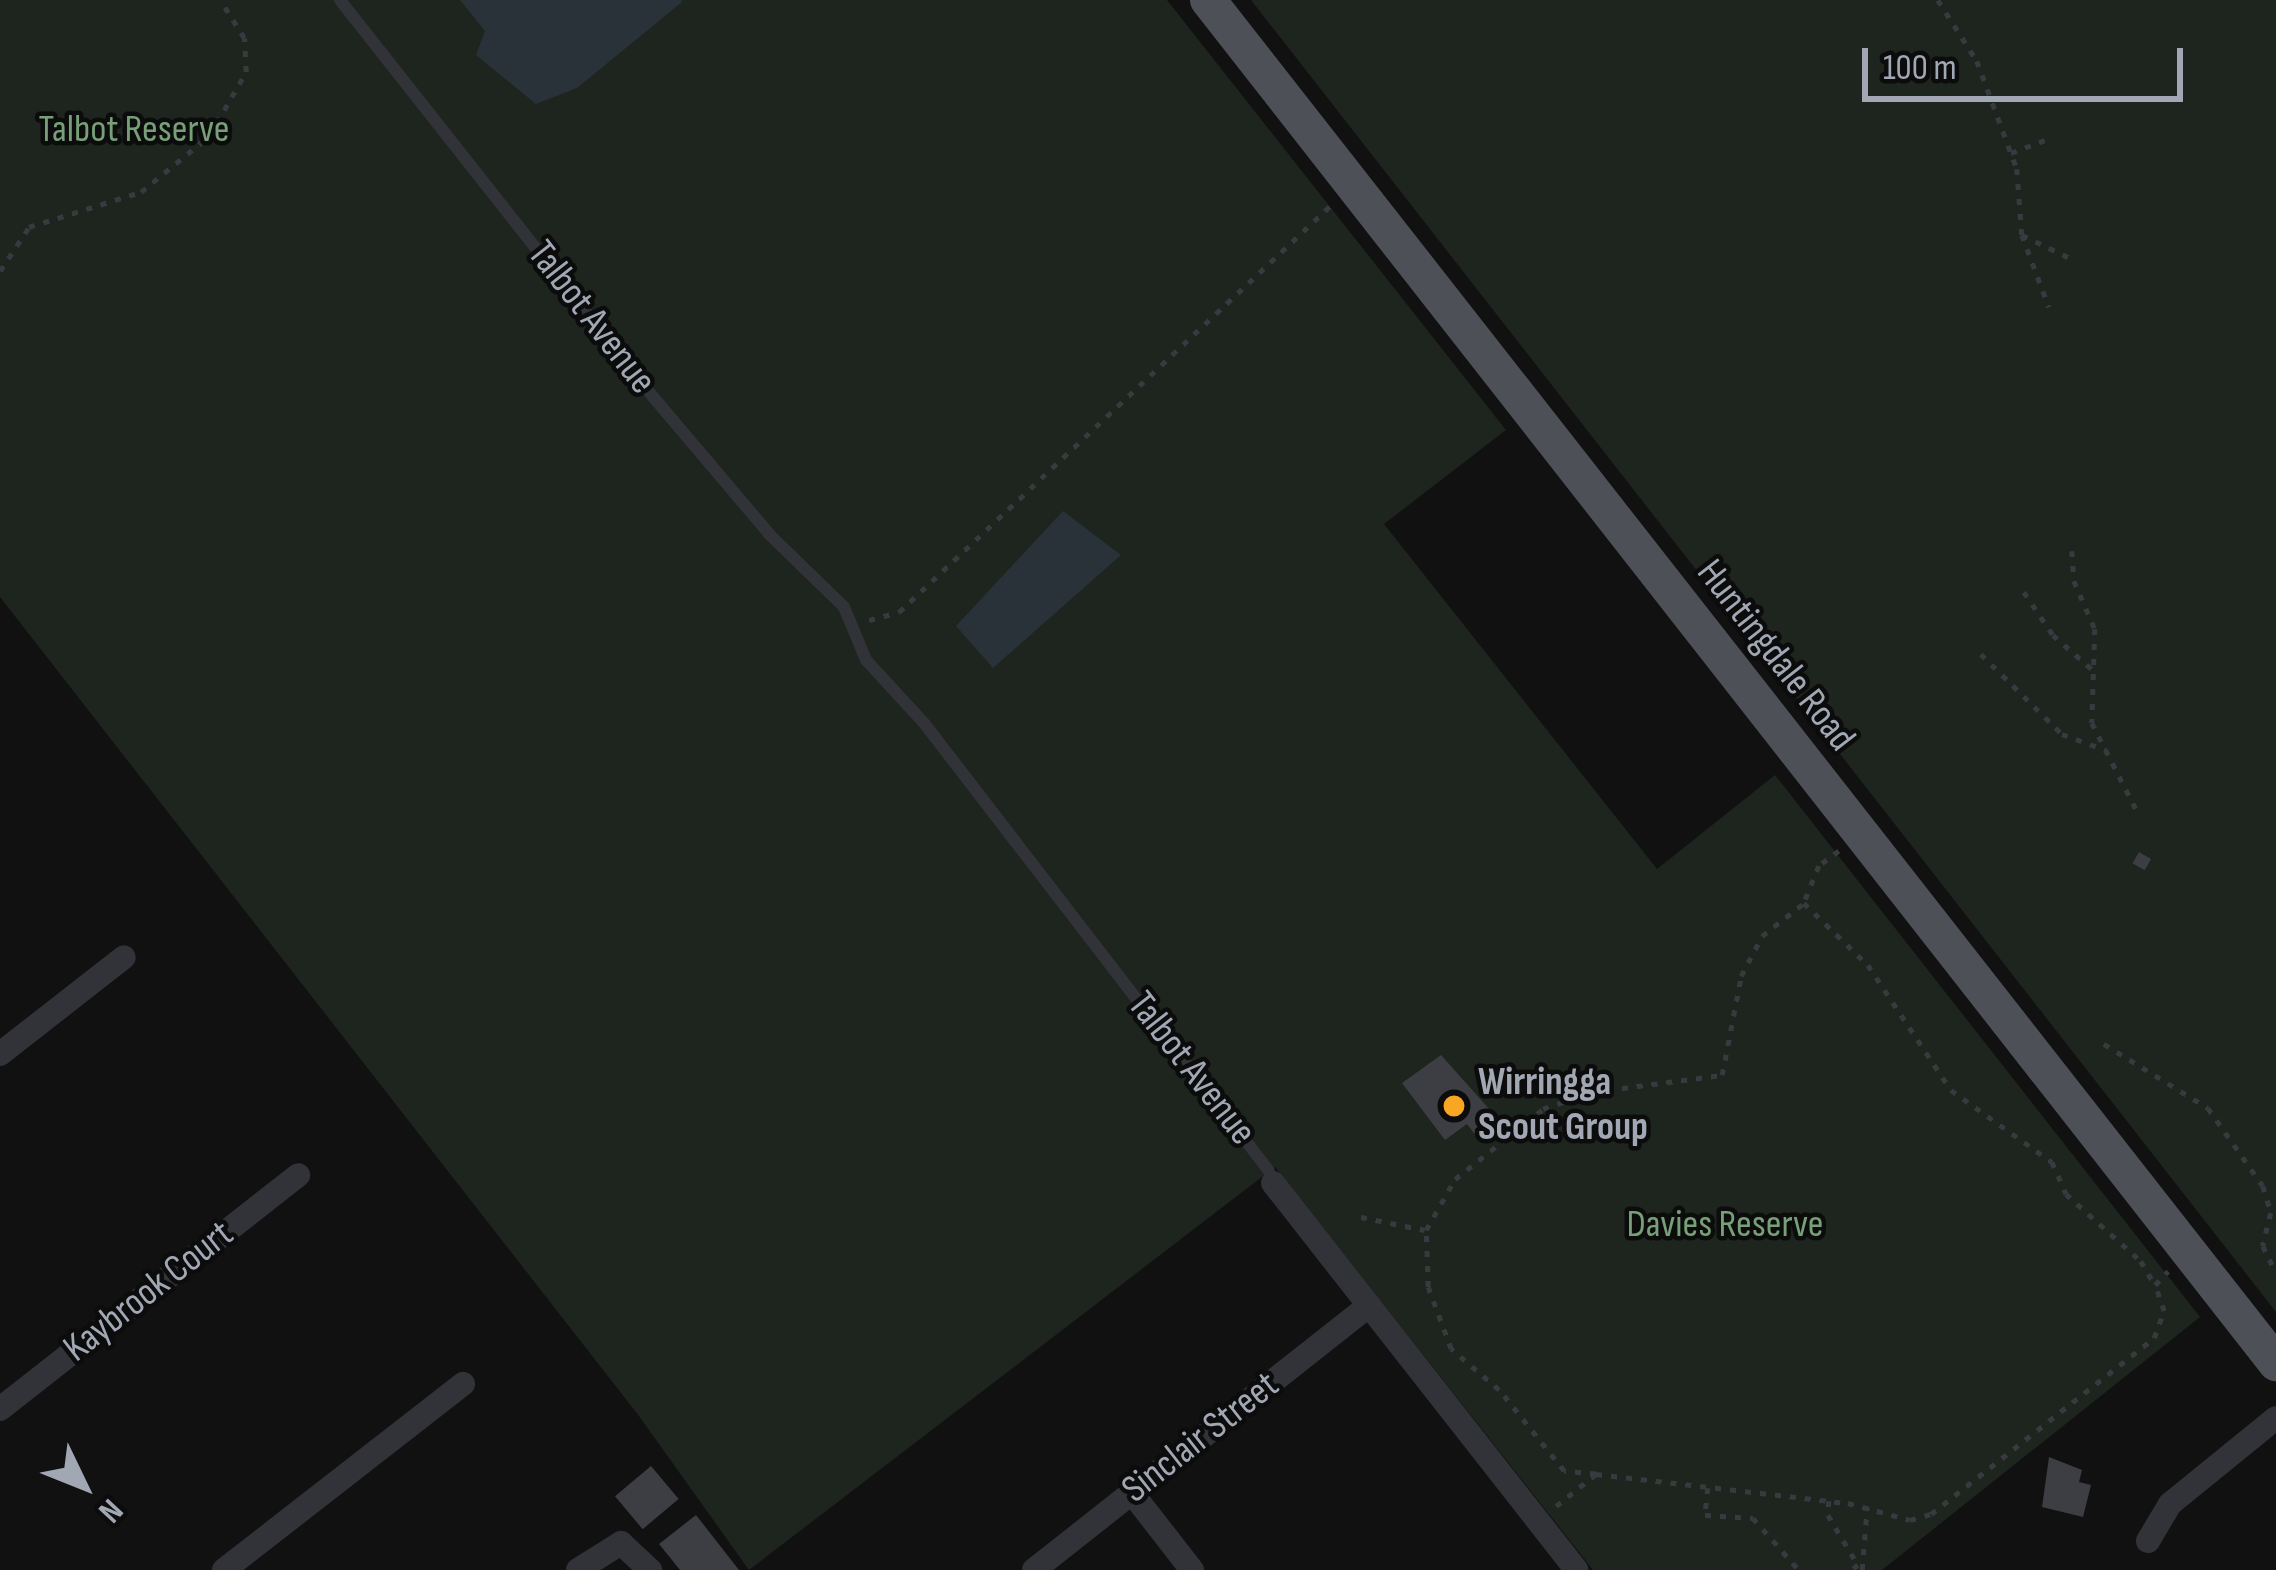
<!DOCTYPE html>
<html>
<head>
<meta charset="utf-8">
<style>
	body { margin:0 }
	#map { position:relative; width:2276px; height:1570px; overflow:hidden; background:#111112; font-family:"Sofia Sans Condensed",sans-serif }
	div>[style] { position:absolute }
	.green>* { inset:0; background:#1d251e }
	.water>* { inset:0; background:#293238 }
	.building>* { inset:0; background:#3d3e43; transform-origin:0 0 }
	.path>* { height:4.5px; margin-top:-2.25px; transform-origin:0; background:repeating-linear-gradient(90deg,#383a3f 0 6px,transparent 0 15px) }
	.lane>* { height:12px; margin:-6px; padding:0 6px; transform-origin:6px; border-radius:6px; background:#323338 }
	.street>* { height:24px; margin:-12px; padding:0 12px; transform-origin:12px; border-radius:12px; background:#323338 }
	.primary>* { height:36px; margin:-18px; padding:0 18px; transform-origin:18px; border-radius:18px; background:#4e5057 }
	.dots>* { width:33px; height:33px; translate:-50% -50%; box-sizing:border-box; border:6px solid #0c0c0d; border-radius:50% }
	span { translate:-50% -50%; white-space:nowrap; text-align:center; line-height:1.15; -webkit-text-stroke:9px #0c0c0d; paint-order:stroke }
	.park-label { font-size:39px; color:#77a078 }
	.street-label { font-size:39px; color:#a1a8b4 }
	.poi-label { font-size:39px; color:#a1a8b4; font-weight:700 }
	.left { translate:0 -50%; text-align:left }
	.north { position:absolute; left:24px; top:1426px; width:120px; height:120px; -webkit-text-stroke:9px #0c0c0d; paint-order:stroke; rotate:133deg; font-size:33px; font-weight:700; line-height:48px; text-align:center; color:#a1a8b4 }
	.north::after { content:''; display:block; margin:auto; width:42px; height:54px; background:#a1a8b4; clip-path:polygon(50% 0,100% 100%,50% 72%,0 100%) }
	.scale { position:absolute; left:1862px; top:48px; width:321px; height:54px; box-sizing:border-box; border:6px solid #a1a8b4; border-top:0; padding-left:15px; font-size:36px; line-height:42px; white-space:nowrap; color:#a1a8b4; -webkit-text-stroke:9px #0c0c0d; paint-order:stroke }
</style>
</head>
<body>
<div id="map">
	<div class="green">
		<i style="clip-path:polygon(0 0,1167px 0,1506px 430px,1384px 524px,1657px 869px,1775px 775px,2200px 1317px,1882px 1570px,1593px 1570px,1275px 1167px,749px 1570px,639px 1416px,0 597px)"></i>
		<i style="clip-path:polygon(1251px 0,2276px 0,2276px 1312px)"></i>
	</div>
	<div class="water">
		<i style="clip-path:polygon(460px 0,681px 0,682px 2px,577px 88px,536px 104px,476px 55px,485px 31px)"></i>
		<i style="clip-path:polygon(1063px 511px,1121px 555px,993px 668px,956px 626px)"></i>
	</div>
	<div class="building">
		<i style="left:2139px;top:852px;width:14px;height:13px;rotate:30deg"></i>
		<i style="clip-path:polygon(1441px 1055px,1498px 1119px,1476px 1136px,1467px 1124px,1445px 1140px,1402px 1083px)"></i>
		<i style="clip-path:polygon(2049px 1457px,2082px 1470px,2079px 1482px,2091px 1485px,2083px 1517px,2042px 1507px)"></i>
		<i style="left:651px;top:1466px;width:43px;height:47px;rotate:50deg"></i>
		<i style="clip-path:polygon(696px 1515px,739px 1570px,680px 1570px,659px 1544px)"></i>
	</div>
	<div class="path">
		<i style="left:1938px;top:0;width:72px;rotate:57.4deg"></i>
		<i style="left:1977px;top:61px;width:115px;rotate:69.7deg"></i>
		<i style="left:2017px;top:169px;width:66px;rotate:85.7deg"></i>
		<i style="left:2022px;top:235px;width:77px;rotate:69.4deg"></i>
		<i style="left:2011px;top:153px;width:42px;rotate:-21deg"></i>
		<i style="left:2022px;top:235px;width:53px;rotate:25.6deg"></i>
		<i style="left:0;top:271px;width:53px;rotate:-56.6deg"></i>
		<i style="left:29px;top:227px;width:117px;rotate:-17.4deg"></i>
		<i style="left:141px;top:192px;width:88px;rotate:-39.5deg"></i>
		<i style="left:209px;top:136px;width:74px;rotate:-60deg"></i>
		<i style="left:246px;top:72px;width:34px;rotate:-93deg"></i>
		<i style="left:244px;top:38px;width:45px;rotate:-122.3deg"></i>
		<i style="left:2072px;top:551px;width:30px;rotate:86deg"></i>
		<i style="left:2074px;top:581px;width:52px;rotate:66.4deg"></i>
		<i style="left:2095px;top:629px;width:94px;rotate:91.8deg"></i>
		<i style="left:2092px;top:723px;width:103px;rotate:62.9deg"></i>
		<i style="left:2024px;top:592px;width:52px;rotate:56deg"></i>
		<i style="left:2053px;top:635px;width:55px;rotate:41.3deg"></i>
		<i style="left:869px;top:620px;width:31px;rotate:-15deg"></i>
		<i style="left:899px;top:612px;width:594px;rotate:-43.29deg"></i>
		<i style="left:1981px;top:654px;width:114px;rotate:44.6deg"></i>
		<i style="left:2062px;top:734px;width:47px;rotate:20deg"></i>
		<i style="left:1839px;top:851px;width:25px;rotate:143deg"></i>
		<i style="left:1819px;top:866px;width:40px;rotate:112deg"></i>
		<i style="left:1804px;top:903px;width:89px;rotate:44.1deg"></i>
		<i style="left:1868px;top:965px;width:150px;rotate:56.4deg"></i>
		<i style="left:1951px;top:1090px;width:124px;rotate:35.5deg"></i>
		<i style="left:2052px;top:1162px;width:35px;rotate:66deg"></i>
		<i style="left:2066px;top:1194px;width:101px;rotate:41.8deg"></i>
		<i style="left:2141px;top:1261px;width:28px;rotate:60deg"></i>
		<i style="left:2104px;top:1044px;width:122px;rotate:31.6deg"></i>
		<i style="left:2208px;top:1108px;width:95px;rotate:54.8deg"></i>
		<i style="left:2263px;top:1186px;width:28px;rotate:73deg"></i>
		<i style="left:2271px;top:1213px;width:34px;rotate:104deg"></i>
		<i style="left:2263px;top:1246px;width:30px;rotate:64deg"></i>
		<i style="left:1361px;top:1217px;width:65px;rotate:11.5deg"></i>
		<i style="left:1596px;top:1474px;width:32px;rotate:-175deg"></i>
		<i style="left:1564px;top:1471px;width:104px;rotate:-128.7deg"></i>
		<i style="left:1499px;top:1390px;width:63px;rotate:-139.5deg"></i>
		<i style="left:1451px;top:1349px;width:66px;rotate:-110.4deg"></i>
		<i style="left:1428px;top:1287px;width:57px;rotate:-92deg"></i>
		<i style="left:1426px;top:1230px;width:59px;rotate:-60.4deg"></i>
		<i style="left:1455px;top:1179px;width:112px;rotate:-38.5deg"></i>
		<i style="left:1543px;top:1109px;width:52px;rotate:-19.1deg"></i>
		<i style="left:1592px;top:1092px;width:131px;rotate:-7.5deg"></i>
		<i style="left:1722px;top:1075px;width:101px;rotate:-79.1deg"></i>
		<i style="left:1741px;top:976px;width:45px;rotate:-62.3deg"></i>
		<i style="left:1762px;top:936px;width:53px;rotate:-38.2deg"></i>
		<i style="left:1708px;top:1488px;width:27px;rotate:96deg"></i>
		<i style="left:1705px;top:1515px;width:48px;rotate:3.6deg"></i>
		<i style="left:1753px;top:1518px;width:69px;rotate:48.5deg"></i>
		<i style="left:1829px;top:1501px;width:14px;rotate:94deg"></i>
		<i style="left:1828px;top:1515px;width:58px;rotate:59deg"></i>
		<i style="left:1858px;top:1565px;width:8px;rotate:140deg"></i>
		<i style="left:1556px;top:1506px;width:51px;rotate:-38.7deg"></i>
		<i style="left:1596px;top:1474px;width:254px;rotate:6.6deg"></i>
		<i style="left:1848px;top:1503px;width:64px;rotate:15.3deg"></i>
		<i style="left:1910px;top:1520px;width:22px;rotate:-16deg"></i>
		<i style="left:1931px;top:1514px;width:284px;rotate:-38.3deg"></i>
		<i style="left:2154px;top:1338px;width:29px;rotate:-70deg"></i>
		<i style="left:2164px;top:1311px;width:28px;rotate:-109deg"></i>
		<i style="left:2155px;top:1285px;width:19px;rotate:-47deg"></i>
		<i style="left:1862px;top:1570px;width:63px;rotate:-85.5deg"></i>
	</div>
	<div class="lane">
		<i style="left:340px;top:0;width:507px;rotate:51.73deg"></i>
		<i style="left:654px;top:398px;width:180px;rotate:49.7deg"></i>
		<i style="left:770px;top:535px;width:103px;rotate:44.2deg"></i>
		<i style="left:844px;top:607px;width:57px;rotate:67.5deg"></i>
		<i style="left:866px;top:660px;width:86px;rotate:47.4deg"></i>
		<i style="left:924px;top:723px;width:565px;rotate:52.4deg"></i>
	</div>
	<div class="street">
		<i style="left:0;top:1054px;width:157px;rotate:-38deg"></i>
		<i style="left:1273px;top:1183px;width:492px;rotate:51.9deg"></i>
		<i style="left:0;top:1409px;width:379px;rotate:-38.1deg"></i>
		<i style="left:1132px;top:1493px;width:98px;rotate:52.1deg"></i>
		<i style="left:2148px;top:1541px;width:43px;rotate:-59.3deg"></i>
		<i style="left:2170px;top:1504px;width:136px;rotate:-39.1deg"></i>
		<i style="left:224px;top:1570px;width:303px;rotate:-37.9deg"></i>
		<i style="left:578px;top:1570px;width:51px;rotate:-32.1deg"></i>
		<i style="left:621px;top:1543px;width:40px;rotate:43deg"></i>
		<i style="left:1034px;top:1570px;width:427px;rotate:-38.3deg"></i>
	</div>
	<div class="primary">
		<i style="left:1208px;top:0;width:1732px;rotate:51.92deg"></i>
	</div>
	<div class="dots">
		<i style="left:1454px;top:1106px;background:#f9a622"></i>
	</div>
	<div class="park-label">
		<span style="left:134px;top:130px">Talbot Reserve</span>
		<span style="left:1725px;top:1225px">Davies Reserve</span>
	</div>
	<div class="street-label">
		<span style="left:591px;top:318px;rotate:52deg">Talbot Avenue</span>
		<span style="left:1775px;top:656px;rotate:52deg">Huntingdale Road</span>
		<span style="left:1191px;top:1069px;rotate:52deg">Talbot Avenue</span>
		<span style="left:149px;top:1292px;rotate:-38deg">Kaybrook Court</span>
		<span style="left:1201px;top:1438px;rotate:-38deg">Sinclair Street</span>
	</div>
	<div class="poi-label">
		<span class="left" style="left:1478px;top:1106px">Wirringga<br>Scout Group</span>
	</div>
	<div class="north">N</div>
	<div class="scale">100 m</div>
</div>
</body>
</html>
